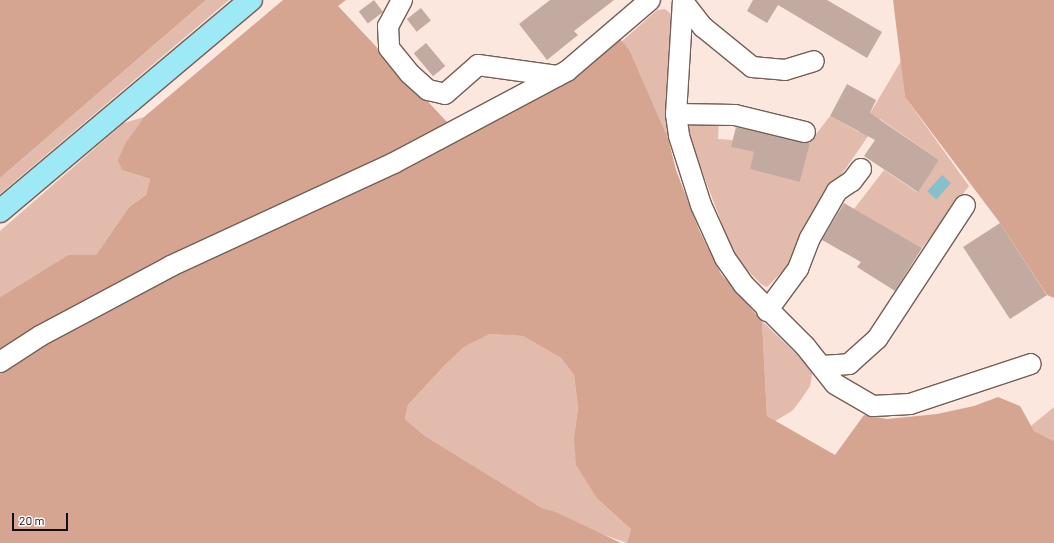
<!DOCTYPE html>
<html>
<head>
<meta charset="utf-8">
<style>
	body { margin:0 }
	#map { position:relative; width:1054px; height:543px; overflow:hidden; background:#fce7df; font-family:Barlow,sans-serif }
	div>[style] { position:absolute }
	.green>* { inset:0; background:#e2bbac }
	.forest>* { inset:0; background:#d5a592 }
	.water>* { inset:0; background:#85c0cc; transform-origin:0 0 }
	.building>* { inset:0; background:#c2aaa1; transform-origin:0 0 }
	.roads { filter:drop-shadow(1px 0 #745f56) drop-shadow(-1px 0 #745f56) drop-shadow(0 1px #745f56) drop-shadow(0 -1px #745f56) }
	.minor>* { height:20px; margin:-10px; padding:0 10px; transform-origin:10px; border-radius:10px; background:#fff }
	.major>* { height:22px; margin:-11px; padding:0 11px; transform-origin:11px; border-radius:11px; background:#9ee9f6 }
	span { translate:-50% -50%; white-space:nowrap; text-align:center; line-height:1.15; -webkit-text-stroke:4px #fef8f6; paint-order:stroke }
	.scale { position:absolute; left:12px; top:513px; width:56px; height:18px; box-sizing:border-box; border:2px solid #150d0a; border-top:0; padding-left:5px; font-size:12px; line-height:14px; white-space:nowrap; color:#150d0a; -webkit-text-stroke:3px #fef8f6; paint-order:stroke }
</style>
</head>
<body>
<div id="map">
	<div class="green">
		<i style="clip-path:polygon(206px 0,229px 0,0 194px,0 178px)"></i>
		<i style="clip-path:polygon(665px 9px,676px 18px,668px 138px,630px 51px,621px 42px,657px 10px)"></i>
		<i style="clip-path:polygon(901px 61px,905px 97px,969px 186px,922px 248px,854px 209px,884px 170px,917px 192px,939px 160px,880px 119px,828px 194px,790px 264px,767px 287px,761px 284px,735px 258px,684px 124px,719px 120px,718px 139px,733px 140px,732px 147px,754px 152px,800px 182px,810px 142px,830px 116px,859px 132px)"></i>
		<i style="clip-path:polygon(144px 117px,126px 142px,122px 170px,150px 179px,146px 195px,129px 207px,96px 255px,68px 255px,0 297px,0 231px,124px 123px)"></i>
		<i style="clip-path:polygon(762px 321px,813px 370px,810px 386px,800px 401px,792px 411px,775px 421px,767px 416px)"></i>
		<i style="clip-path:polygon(490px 334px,523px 336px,561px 358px,574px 375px,578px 408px,574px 437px,619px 517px,631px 529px,627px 543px,590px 530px,556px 512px,542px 508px,425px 436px,405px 419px,408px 405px,444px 366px,464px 347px)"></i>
		<i style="clip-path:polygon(1054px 407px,1054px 441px,1034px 431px,1031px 426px)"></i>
	</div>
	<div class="forest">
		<i style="clip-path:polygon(0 0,206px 0,0 178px)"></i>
		<i style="clip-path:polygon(283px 0,346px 0,338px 6px,447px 122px,513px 90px,566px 59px,610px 27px,630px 51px,668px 138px,676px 170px,699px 230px,721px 274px,762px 321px,767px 416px,835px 455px,864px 415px,887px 419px,937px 414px,974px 406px,998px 397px,1020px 406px,1034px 431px,1054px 441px,1054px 543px,627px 543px,631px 529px,597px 498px,576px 465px,574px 437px,578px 408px,574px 375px,561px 358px,523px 336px,490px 334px,464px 347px,444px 366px,408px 405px,405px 419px,425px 436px,542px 508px,556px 512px,621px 543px,0 543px,0 297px,68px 255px,96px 255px,129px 207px,146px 195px,150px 179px,122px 170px,118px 160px,126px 142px,144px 117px)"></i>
		<i style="clip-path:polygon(893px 0,1054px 0,1054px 298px,1047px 295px,1000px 223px,905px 97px)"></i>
	</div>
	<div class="water">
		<i style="left:942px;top:175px;width:12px;height:22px;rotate:42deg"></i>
	</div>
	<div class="building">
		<i style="left:374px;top:0;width:15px;height:19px;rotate:53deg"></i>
		<i style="clip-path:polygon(550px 0,614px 0,574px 31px,578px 35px,547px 60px,519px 24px)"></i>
		<i style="clip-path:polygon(753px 0,827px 0,882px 32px,867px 58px,778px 5px,767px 23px,747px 11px)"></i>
		<i style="left:421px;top:8px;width:16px;height:18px;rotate:52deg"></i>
		<i style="left:426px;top:43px;width:30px;height:16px;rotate:50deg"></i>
		<i style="clip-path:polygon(847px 84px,876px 100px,870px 113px,939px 160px,918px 192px,864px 156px,875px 140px,830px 116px)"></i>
		<i style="clip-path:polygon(736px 127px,810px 143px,800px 182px,750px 169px,754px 152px,731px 147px)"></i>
		<i style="clip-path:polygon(844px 203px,922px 248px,895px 291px,857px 267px,861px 262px,822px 240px)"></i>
		<i style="left:1000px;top:223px;width:86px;height:44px;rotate:57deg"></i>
	</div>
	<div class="roads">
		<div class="minor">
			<i style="left:402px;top:0;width:30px;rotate:118deg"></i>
			<i style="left:388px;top:26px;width:22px;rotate:87deg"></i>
			<i style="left:389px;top:48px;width:32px;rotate:51deg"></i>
			<i style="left:409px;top:73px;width:25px;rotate:42deg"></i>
			<i style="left:428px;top:90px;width:17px;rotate:13deg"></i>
			<i style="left:445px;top:94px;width:44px;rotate:-41.3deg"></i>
			<i style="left:478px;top:65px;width:80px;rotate:7.9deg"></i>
			<i style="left:683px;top:0;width:114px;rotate:93.5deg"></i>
			<i style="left:676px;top:114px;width:22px;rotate:82deg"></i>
			<i style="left:679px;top:136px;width:72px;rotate:72.3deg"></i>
			<i style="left:701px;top:205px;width:58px;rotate:65.6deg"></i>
			<i style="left:725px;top:258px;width:33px;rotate:55deg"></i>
			<i style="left:744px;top:285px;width:86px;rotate:45deg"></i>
			<i style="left:805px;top:346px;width:48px;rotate:51.7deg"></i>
			<i style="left:835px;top:384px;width:44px;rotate:30.1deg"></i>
			<i style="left:873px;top:406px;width:37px;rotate:-3deg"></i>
			<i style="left:910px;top:404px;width:127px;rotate:-18.3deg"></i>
			<i style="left:684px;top:3px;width:31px;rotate:52deg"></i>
			<i style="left:703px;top:27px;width:63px;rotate:39.2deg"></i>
			<i style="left:752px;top:67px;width:33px;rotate:5deg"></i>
			<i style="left:785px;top:70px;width:30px;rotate:-17deg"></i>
			<i style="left:676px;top:114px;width:59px;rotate:1deg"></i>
			<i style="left:735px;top:115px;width:72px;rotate:13.7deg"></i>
			<i style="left:767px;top:311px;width:52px;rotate:-53.6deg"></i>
			<i style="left:798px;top:269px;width:33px;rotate:-69deg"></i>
			<i style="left:810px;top:238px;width:54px;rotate:-60.1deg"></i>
			<i style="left:837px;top:191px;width:18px;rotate:-34deg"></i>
			<i style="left:852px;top:181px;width:15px;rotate:-53deg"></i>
			<i style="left:0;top:362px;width:48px;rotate:-33deg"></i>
			<i style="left:40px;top:336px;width:149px;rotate:-28.1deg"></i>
			<i style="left:171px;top:266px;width:246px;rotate:-24.8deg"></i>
			<i style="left:394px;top:163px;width:196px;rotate:-28deg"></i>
			<i style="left:567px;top:71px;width:109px;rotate:-40.5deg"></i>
			<i style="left:822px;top:366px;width:27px;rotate:-4deg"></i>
			<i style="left:849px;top:364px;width:38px;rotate:-42deg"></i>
			<i style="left:877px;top:339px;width:160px;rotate:-56.7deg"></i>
		</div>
		<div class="major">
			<i style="left:0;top:211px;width:328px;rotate:-40.1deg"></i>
		</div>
	</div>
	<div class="scale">20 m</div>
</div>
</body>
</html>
